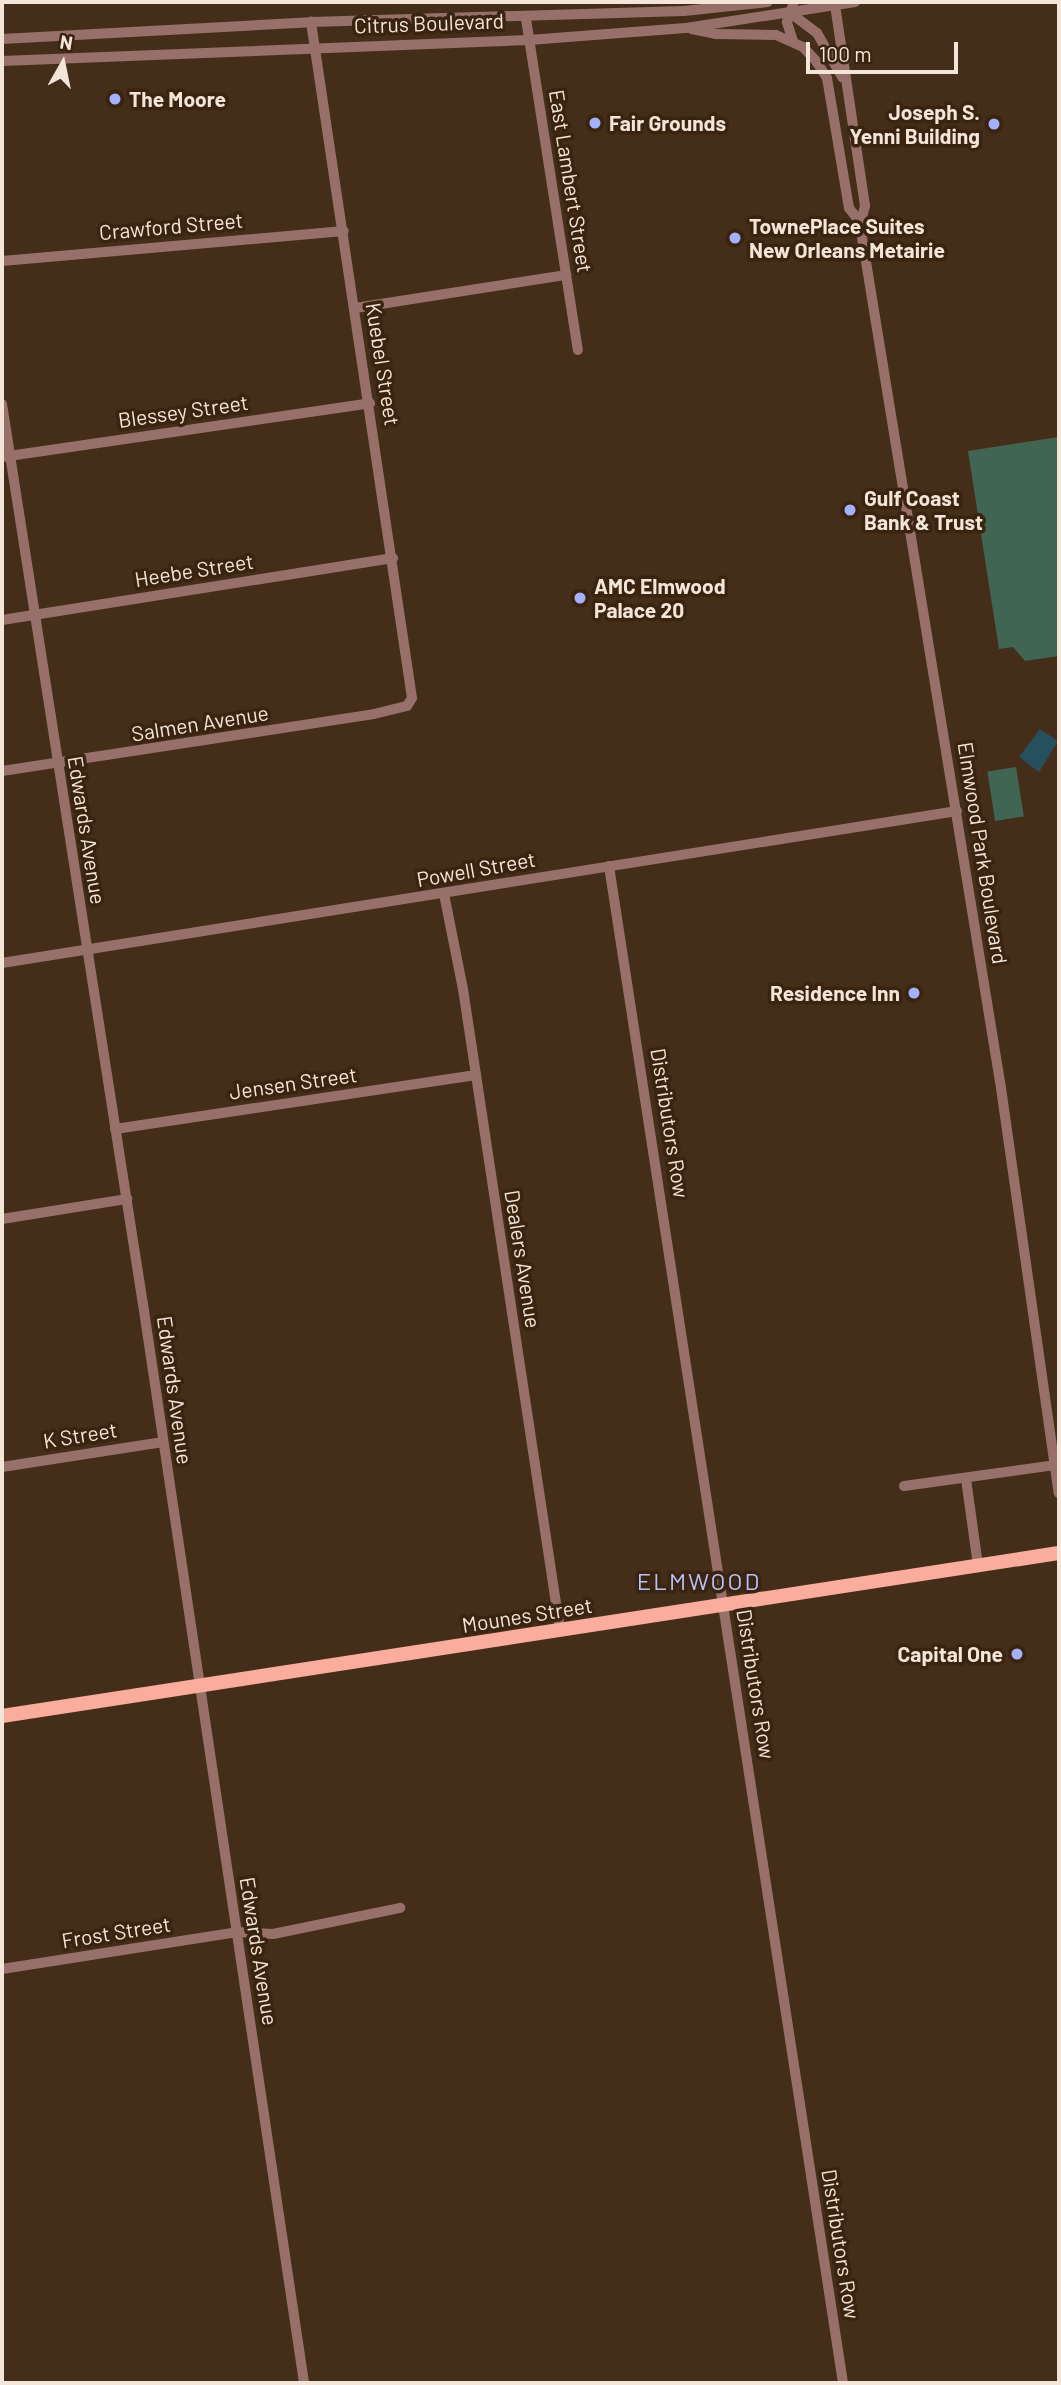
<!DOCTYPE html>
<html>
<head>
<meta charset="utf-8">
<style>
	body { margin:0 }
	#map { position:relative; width:1061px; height:2385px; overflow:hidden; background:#442e1a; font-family:Barlow,sans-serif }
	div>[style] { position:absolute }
	.green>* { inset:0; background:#416553; transform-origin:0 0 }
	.water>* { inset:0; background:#27505e }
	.minor>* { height:10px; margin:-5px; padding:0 5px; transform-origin:5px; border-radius:5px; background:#977169 }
	.major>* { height:14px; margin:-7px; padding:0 7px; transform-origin:7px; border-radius:7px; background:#faac9d }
	.dots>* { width:19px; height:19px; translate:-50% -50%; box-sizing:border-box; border:4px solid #3a2410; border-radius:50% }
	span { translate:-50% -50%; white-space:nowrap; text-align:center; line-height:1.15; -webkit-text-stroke:7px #3a2410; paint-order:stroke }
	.street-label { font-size:21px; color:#f4e5d9 }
	.poi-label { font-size:21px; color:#f4e5d9; font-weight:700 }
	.left { translate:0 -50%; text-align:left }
	.right { translate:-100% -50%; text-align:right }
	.quarter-label { font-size:24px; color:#b6c1f9; letter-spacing:2px }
	.frame { position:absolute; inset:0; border:4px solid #f4e5d9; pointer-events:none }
	.north { position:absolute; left:28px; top:28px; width:70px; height:70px; -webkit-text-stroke:5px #3a2410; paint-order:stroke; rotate:9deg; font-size:19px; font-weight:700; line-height:28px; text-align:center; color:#f4e5d9 }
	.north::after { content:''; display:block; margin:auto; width:24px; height:32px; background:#f4e5d9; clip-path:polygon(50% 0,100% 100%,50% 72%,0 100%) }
	.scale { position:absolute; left:806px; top:42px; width:152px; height:32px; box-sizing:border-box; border:4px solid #f4e5d9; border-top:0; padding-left:9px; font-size:21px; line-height:24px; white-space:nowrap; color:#f4e5d9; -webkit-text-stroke:5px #3a2410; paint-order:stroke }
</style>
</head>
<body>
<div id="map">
	<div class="green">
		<i style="clip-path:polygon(1059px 437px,1059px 656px,1025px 661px,1013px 647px,999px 649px,968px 451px)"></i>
		<i style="left:1016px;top:767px;width:50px;height:29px;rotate:81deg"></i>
	</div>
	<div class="water">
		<i style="clip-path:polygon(1040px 729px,1058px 741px,1039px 772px,1019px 757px)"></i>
	</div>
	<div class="minor">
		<i style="left:835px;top:5px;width:203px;rotate:81.5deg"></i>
		<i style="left:865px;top:206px;width:20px;rotate:105deg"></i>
		<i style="left:860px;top:225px;width:874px;rotate:80.72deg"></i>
		<i style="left:1001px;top:1088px;width:409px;rotate:81.9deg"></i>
		<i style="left:789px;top:12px;width:35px;rotate:37deg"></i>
		<i style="left:817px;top:33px;width:51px;rotate:60.4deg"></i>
		<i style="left:526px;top:19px;width:335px;rotate:81.1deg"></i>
		<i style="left:692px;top:29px;width:25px;rotate:12deg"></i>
		<i style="left:716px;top:34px;width:60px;rotate:1deg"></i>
		<i style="left:776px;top:35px;width:30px;rotate:24deg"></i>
		<i style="left:803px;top:47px;width:19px;rotate:47deg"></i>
		<i style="left:816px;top:61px;width:20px;rotate:57deg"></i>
		<i style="left:827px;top:78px;width:132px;rotate:80.4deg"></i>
		<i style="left:849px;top:208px;width:16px;rotate:52deg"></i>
		<i style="left:2px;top:39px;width:309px;rotate:-3.1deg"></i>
		<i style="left:311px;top:22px;width:373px;rotate:-1.7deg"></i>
		<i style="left:684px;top:11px;width:84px;rotate:-6.1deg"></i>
		<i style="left:793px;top:41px;width:20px;rotate:-108deg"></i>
		<i style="left:787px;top:22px;width:21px;rotate:-71deg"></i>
		<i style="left:2px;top:61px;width:527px;rotate:-2.28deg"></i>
		<i style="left:529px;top:40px;width:157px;rotate:-4.4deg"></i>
		<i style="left:686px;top:28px;width:171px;rotate:-8.7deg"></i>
		<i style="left:2px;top:261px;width:343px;rotate:-5deg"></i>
		<i style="left:355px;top:308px;width:214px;rotate:-8.9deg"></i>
		<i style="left:2px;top:404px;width:911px;rotate:81.1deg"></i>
		<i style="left:143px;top:1304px;width:1091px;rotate:81.51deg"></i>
		<i style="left:2px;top:457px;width:372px;rotate:-8.3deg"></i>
		<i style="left:2px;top:620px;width:396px;rotate:-9deg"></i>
		<i style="left:2px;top:771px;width:376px;rotate:-8.7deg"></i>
		<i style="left:374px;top:714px;width:34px;rotate:-14deg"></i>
		<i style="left:407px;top:706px;width:9px;rotate:-58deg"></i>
		<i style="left:412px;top:698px;width:684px;rotate:-98.5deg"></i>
		<i style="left:609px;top:866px;width:1535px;rotate:81.23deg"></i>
		<i style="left:444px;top:894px;width:97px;rotate:78.7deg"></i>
		<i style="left:463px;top:989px;width:648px;rotate:81.39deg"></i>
		<i style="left:2px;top:963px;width:967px;rotate:-9.04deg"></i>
		<i style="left:115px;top:1129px;width:365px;rotate:-8.5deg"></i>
		<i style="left:2px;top:1219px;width:127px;rotate:-9.1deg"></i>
		<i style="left:2px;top:1467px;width:163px;rotate:-8.8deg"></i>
		<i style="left:966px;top:1479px;width:88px;rotate:82.1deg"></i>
		<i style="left:904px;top:1486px;width:152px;rotate:-7.9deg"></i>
		<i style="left:2px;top:1969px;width:238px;rotate:-8.9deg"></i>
		<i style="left:237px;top:1932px;width:36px;rotate:3deg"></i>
		<i style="left:273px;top:1934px;width:130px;rotate:-11.6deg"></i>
	</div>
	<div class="major">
		<i style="left:2px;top:1716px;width:1069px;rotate:-8.77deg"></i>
	</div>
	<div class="dots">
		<i style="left:115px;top:99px;background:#a4b1fc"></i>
		<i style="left:595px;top:123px;background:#a4b1fc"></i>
		<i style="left:994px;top:124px;background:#a4b1fc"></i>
		<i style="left:735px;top:238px;background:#a4b1fc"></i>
		<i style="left:850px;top:510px;background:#a4b1fc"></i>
		<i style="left:580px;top:598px;background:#a4b1fc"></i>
		<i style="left:914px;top:993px;background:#a4b1fc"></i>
		<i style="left:1017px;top:1654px;background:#a4b1fc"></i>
	</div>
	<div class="street-label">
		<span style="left:429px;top:23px;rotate:-2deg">Citrus Boulevard</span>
		<span style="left:571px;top:181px;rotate:81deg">East Lambert Street</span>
		<span style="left:171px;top:226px;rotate:-5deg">Crawford Street</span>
		<span style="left:383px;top:364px;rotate:81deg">Kuebel Street</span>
		<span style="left:183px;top:411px;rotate:-8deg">Blessey Street</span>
		<span style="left:194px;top:570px;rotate:-9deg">Heebe Street</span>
		<span style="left:200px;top:723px;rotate:-9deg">Salmen Avenue</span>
		<span style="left:87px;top:830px;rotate:81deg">Edwards Avenue</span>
		<span style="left:983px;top:853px;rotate:81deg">Elmwood Park Boulevard</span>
		<span style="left:476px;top:869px;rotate:-10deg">Powell Street</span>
		<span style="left:293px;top:1083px;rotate:-8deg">Jensen Street</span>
		<span style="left:670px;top:1123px;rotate:81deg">Distributors Row</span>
		<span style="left:523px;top:1259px;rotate:81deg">Dealers Avenue</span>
		<span style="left:175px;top:1390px;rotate:82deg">Edwards Avenue</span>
		<span style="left:80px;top:1435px;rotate:-9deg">K Street</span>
		<span style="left:527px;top:1615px;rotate:-9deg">Mounes Street</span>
		<span style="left:756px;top:1684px;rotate:81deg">Distributors Row</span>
		<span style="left:116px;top:1932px;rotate:-9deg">Frost Street</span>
		<span style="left:259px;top:1951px;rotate:81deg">Edwards Avenue</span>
		<span style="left:841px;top:2244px;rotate:81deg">Distributors Row</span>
	</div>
	<div class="poi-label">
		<span class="left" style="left:129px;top:99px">The Moore</span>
		<span class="right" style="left:980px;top:124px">Joseph S.<br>Yenni Building</span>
		<span class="left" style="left:609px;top:123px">Fair Grounds</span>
		<span class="left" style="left:749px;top:238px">TownePlace Suites<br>New Orleans Metairie</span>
		<span class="left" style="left:864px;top:510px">Gulf Coast<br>Bank &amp; Trust</span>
		<span class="left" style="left:594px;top:598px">AMC Elmwood<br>Palace 20</span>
		<span class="right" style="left:900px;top:993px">Residence Inn</span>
		<span class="right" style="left:1003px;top:1654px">Capital One</span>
	</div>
	<div class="quarter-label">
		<span style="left:699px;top:1581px">ELMWOOD</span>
	</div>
	<div class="frame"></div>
	<div class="north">N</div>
	<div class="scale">100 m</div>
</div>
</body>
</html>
